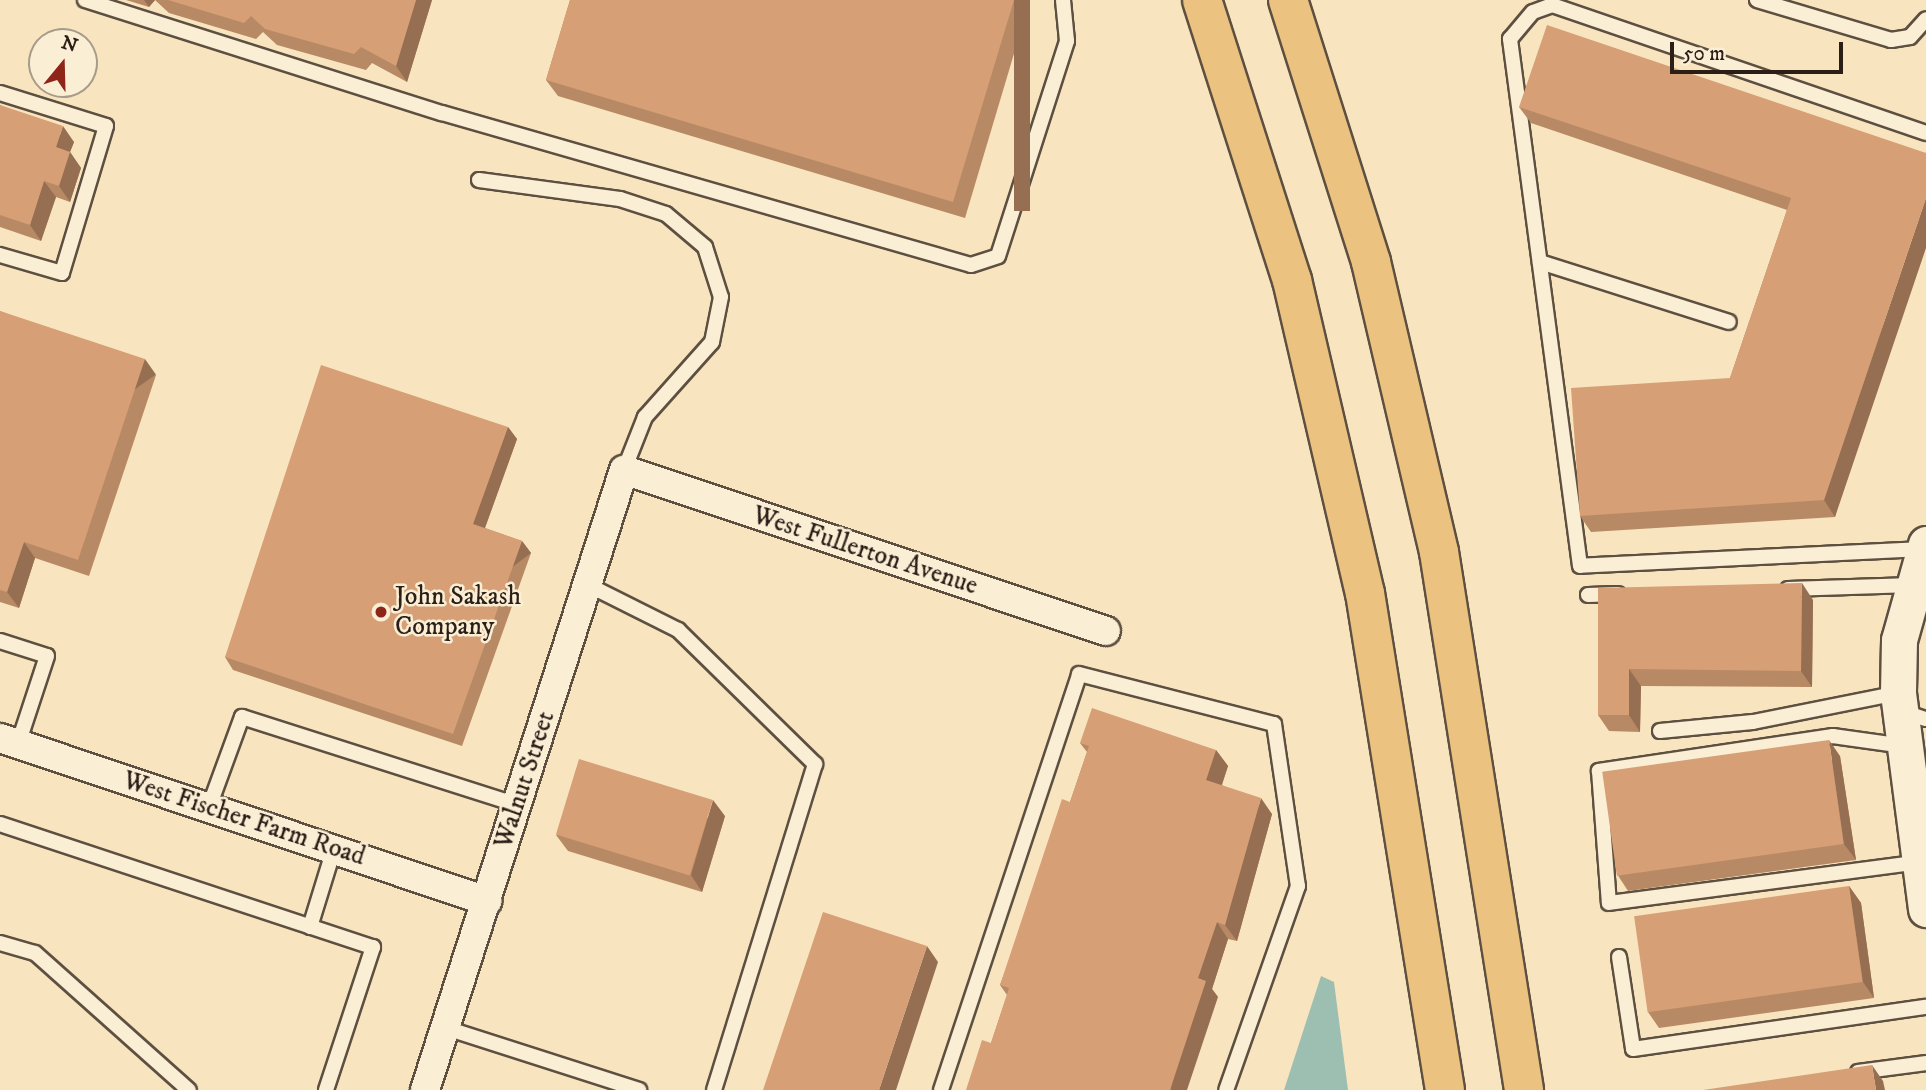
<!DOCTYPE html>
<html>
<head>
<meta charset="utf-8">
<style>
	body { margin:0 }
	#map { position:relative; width:1926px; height:1090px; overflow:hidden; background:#f8e5bf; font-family:"IM FELL DW Pica",serif }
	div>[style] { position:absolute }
	.water>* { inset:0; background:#9dbfb2 }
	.roads { filter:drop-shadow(2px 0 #5e5041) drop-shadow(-2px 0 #5e5041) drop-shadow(0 2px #5e5041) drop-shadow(0 -2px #5e5041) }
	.service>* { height:14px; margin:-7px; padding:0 7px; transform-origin:7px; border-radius:7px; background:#faeed5 }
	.minor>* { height:28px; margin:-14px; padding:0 14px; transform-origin:14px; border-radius:14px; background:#faeed5 }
	.tertiary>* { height:35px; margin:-17.5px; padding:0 17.5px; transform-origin:17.5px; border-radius:17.5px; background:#faeed5 }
	.motorway>* { height:38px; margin:-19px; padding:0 19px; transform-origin:19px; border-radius:19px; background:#ecc280 }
	.wall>* { inset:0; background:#b88965 }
	.shaded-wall>* { inset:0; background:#966f53; transform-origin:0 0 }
	.building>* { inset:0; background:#d69f76; transform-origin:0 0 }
	.dots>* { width:19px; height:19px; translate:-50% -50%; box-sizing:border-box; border:4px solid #faeed5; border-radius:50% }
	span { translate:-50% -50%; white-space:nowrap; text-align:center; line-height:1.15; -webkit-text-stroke:5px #faeed5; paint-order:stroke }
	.street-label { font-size:26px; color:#2b1e17 }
	.poi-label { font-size:26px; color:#2b1e17 }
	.left { translate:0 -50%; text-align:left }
	.north { position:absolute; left:28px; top:28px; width:70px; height:70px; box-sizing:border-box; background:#faeed5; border:2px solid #a79b89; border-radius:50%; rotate:19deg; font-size:19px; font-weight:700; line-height:28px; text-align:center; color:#2b1e17 }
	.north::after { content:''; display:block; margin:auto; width:24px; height:32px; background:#8f2418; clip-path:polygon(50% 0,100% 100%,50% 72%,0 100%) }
	.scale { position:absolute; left:1670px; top:42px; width:173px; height:32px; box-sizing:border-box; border:4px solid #2b1e17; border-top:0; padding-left:9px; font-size:21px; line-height:24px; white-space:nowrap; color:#2b1e17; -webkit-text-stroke:5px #faeed5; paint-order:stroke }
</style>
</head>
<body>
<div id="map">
	<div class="water">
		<i style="clip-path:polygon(1321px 976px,1334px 982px,1348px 1090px,1284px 1090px)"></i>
	</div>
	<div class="roads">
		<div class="service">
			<i style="left:85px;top:0;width:374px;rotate:17.6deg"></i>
			<i style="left:442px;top:113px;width:550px;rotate:16.03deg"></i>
			<i style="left:971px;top:265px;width:28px;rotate:-18deg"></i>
			<i style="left:998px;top:256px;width:226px;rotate:-72.2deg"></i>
			<i style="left:1067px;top:41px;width:41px;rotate:-95.6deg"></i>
			<i style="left:1757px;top:0;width:140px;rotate:16.6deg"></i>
			<i style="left:1891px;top:40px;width:19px;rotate:-9deg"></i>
			<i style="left:1910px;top:37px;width:24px;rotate:-48deg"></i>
			<i style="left:0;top:93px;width:111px;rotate:17.3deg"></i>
			<i style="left:106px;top:126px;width:153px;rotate:106.7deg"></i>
			<i style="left:62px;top:273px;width:65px;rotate:-163.8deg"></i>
			<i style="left:479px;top:180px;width:142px;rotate:7.7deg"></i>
			<i style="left:620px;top:199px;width:48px;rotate:18.1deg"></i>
			<i style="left:666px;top:214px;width:51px;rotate:40.2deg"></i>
			<i style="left:705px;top:247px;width:52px;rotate:72.3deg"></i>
			<i style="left:721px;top:297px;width:46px;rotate:101.3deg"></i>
			<i style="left:712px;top:342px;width:101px;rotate:131.8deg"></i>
			<i style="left:645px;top:417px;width:57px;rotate:111.6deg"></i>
			<i style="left:1540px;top:262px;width:198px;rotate:17.6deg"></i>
			<i style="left:1923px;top:549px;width:343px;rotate:177.2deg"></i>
			<i style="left:1580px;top:566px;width:532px;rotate:-97.57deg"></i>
			<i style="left:1510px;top:39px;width:35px;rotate:-50deg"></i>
			<i style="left:1533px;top:12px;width:20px;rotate:-20deg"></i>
			<i style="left:1552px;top:5px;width:395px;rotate:18.9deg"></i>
			<i style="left:588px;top:585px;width:101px;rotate:26.6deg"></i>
			<i style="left:678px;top:630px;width:192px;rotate:44.4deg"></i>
			<i style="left:815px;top:764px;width:341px;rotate:107.2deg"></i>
			<i style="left:1788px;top:589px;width:125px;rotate:-1.8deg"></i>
			<i style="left:1588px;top:595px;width:30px;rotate:-2deg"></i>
			<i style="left:0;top:641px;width:49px;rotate:17.7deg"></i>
			<i style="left:47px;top:656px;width:93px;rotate:108.2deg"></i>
			<i style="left:1901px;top:711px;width:26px;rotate:18deg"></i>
			<i style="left:1660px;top:731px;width:93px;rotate:-5.5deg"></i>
			<i style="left:1753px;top:722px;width:148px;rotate:-11.3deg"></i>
			<i style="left:1904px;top:746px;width:72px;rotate:-172deg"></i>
			<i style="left:1833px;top:736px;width:237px;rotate:171.5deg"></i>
			<i style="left:1599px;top:771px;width:132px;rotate:85.7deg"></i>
			<i style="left:1609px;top:903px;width:314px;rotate:-7.5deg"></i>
			<i style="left:209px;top:807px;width:96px;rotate:-69.9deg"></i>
			<i style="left:242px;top:717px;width:290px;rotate:17.7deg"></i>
			<i style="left:0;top:824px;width:393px;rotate:18.3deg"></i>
			<i style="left:373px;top:947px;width:151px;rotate:108.2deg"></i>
			<i style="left:310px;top:927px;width:82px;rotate:-72.9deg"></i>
			<i style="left:0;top:943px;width:36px;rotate:16deg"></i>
			<i style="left:35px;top:953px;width:206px;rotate:41.7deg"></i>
			<i style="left:1619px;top:957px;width:93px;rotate:81.3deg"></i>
			<i style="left:1633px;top:1049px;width:296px;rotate:-8.2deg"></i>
			<i style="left:446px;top:1028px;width:203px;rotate:17.8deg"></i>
			<i style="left:1858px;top:1072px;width:69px;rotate:-7.5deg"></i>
			<i style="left:941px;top:1090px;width:438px;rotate:-71.6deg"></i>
			<i style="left:1079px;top:674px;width:201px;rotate:14.4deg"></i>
			<i style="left:1274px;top:724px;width:164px;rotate:81.6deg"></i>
			<i style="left:1298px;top:886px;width:216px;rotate:109.4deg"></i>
		</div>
		<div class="minor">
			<i style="left:0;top:738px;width:514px;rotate:18.51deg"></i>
			<i style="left:425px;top:1090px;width:651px;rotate:-72.21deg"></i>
			<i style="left:624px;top:470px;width:508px;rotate:18.47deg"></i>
		</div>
		<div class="tertiary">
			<i style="left:1926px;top:544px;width:100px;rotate:105.7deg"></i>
			<i style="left:1899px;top:640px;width:53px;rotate:91.1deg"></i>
			<i style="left:1898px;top:693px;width:218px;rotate:82.6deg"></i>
		</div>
		<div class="motorway">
			<i style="left:1202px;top:0;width:294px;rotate:72.2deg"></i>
			<i style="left:1292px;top:280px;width:321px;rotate:76.9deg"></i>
			<i style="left:1365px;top:593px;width:503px;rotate:80.86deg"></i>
			<i style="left:1288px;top:0;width:275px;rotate:72.4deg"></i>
			<i style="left:1371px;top:262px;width:298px;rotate:76.8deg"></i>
			<i style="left:1439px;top:552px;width:545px;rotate:81.02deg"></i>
		</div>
	</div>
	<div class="wall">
		<i style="clip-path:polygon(126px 0,155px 0,149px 7px)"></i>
		<i style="clip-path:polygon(155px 0,432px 0,407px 82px,372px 63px,366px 70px,277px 45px,263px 32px,256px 39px,169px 13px)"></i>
		<i style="clip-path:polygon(570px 0,1030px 0,965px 218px,558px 96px,546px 80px)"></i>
		<i style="clip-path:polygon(0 105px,74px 142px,70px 152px,81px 168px,70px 202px,56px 197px,41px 241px,0 227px)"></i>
		<i style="clip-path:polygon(1519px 107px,1926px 153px,1835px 517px,1591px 532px,1580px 516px,1730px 378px,1787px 210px,1531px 123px)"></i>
		<i style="clip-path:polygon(0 311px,156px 375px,89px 576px,35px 558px,19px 608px,0 602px)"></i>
		<i style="clip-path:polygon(508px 427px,517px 439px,485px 528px,522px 541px,531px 553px,462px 746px,233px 670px,225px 657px)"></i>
		<i style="clip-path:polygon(1598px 588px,1813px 600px,1812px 687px,1641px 686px,1640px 732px,1609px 731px,1598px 715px)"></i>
		<i style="clip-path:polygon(1080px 743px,1216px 750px,1228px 766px,1222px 785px,1272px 814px,1237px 941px,1228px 939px,1212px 989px,1218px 997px,991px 1043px,1007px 995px,1000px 985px,1070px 802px,1087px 752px)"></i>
		<i style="clip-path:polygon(1840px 756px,1856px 860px,1628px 891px,1617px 874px)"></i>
		<i style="clip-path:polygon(725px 816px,702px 892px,568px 851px,556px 835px)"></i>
		<i style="clip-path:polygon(1849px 886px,1861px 903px,1874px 998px,1659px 1028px,1648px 1012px)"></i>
	</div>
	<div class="shaded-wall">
		<i style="clip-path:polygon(144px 0,155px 0,149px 7px)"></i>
		<i style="clip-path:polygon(416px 0,432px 0,407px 82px,396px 66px)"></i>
		<i style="left:1014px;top:0;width:16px;height:211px"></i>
		<i style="clip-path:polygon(63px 126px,74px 142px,70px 152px,81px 168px,70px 202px,59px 186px,56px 147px)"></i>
		<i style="clip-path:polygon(44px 181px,56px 197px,41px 241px,30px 225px)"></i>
		<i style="clip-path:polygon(1926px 198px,1926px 248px,1835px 517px,1824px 500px)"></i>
		<i style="left:145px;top:359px;width:19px;height:212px;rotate:55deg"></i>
		<i style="clip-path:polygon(508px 427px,517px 439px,482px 536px,473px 524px)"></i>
		<i style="left:522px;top:541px;width:15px;height:205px;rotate:53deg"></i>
		<i style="clip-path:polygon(24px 542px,35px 558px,19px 608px,7px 592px)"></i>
		<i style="clip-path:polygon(1802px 583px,1813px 600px,1812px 687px,1801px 671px)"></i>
		<i style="clip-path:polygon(1629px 669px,1641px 686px,1640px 732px,1629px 715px)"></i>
		<i style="clip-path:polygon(1829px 740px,1840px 756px,1856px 860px,1844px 844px)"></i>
		<i style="clip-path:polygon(1216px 750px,1228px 766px,1218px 796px,1206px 780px)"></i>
		<i style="clip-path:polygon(1261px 798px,1272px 814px,1237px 941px,1225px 925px)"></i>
		<i style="clip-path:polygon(713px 800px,725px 816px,702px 892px,691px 875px)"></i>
		<i style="clip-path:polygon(1849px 886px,1861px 903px,1874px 998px,1863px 982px)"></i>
		<i style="clip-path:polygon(1217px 922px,1228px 939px,1212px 989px,1218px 997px,1187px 1090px,1170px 1090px,1198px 978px)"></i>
		<i style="clip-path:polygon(927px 946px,938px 962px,896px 1090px,879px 1090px)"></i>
		<i style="clip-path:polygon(1872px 1065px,1883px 1081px,1885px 1090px,1876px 1090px)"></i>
	</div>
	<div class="building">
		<i style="clip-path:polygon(168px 0,416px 0,396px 66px,361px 47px,354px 54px,265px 29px,251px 16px,244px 23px)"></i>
		<i style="clip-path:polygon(570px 0,1014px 0,953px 202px,546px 80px)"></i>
		<i style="clip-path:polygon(1547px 25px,1926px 153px,1926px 198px,1824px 500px,1580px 516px,1571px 388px,1730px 378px,1791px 198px,1519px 107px)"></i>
		<i style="clip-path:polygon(0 105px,63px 126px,56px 147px,70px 152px,59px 186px,44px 181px,30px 225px,0 215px)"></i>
		<i style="clip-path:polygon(0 311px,145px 359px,78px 560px,24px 542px,7px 592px,0 590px)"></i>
		<i style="clip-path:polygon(321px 365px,508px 427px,473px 524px,522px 541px,453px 734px,225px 657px)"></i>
		<i style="clip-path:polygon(1802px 583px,1801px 671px,1629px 669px,1629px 715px,1598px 715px,1598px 588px)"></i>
		<i style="clip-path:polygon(1092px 708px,1216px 750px,1206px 780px,1261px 798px,1225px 925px,1217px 922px,1198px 978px,1206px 981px,1170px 1090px,966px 1090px,982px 1040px,991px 1043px,1009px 988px,1000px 985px,1062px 799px,1070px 802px,1089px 746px,1080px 743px)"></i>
		<i style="left:1829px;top:740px;width:105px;height:229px;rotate:82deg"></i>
		<i style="left:579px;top:759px;width:140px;height:79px;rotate:17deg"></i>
		<i style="left:1849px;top:886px;width:97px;height:217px;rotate:82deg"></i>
		<i style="clip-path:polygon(823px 912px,927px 946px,879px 1090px,763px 1090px)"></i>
		<i style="clip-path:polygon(1872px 1065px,1876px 1090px,1703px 1090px)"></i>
	</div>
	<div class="dots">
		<i style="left:381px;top:612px;background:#8f2418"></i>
	</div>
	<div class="street-label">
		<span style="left:865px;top:551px;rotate:18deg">West Fullerton Avenue</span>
		<span style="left:525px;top:780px;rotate:-72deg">Walnut Street</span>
		<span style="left:244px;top:819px;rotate:18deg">West Fischer Farm Road</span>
	</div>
	<div class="poi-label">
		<span class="left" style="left:395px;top:612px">John Sakash<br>Company</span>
	</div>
	<div class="north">N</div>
	<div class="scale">50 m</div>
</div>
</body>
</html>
